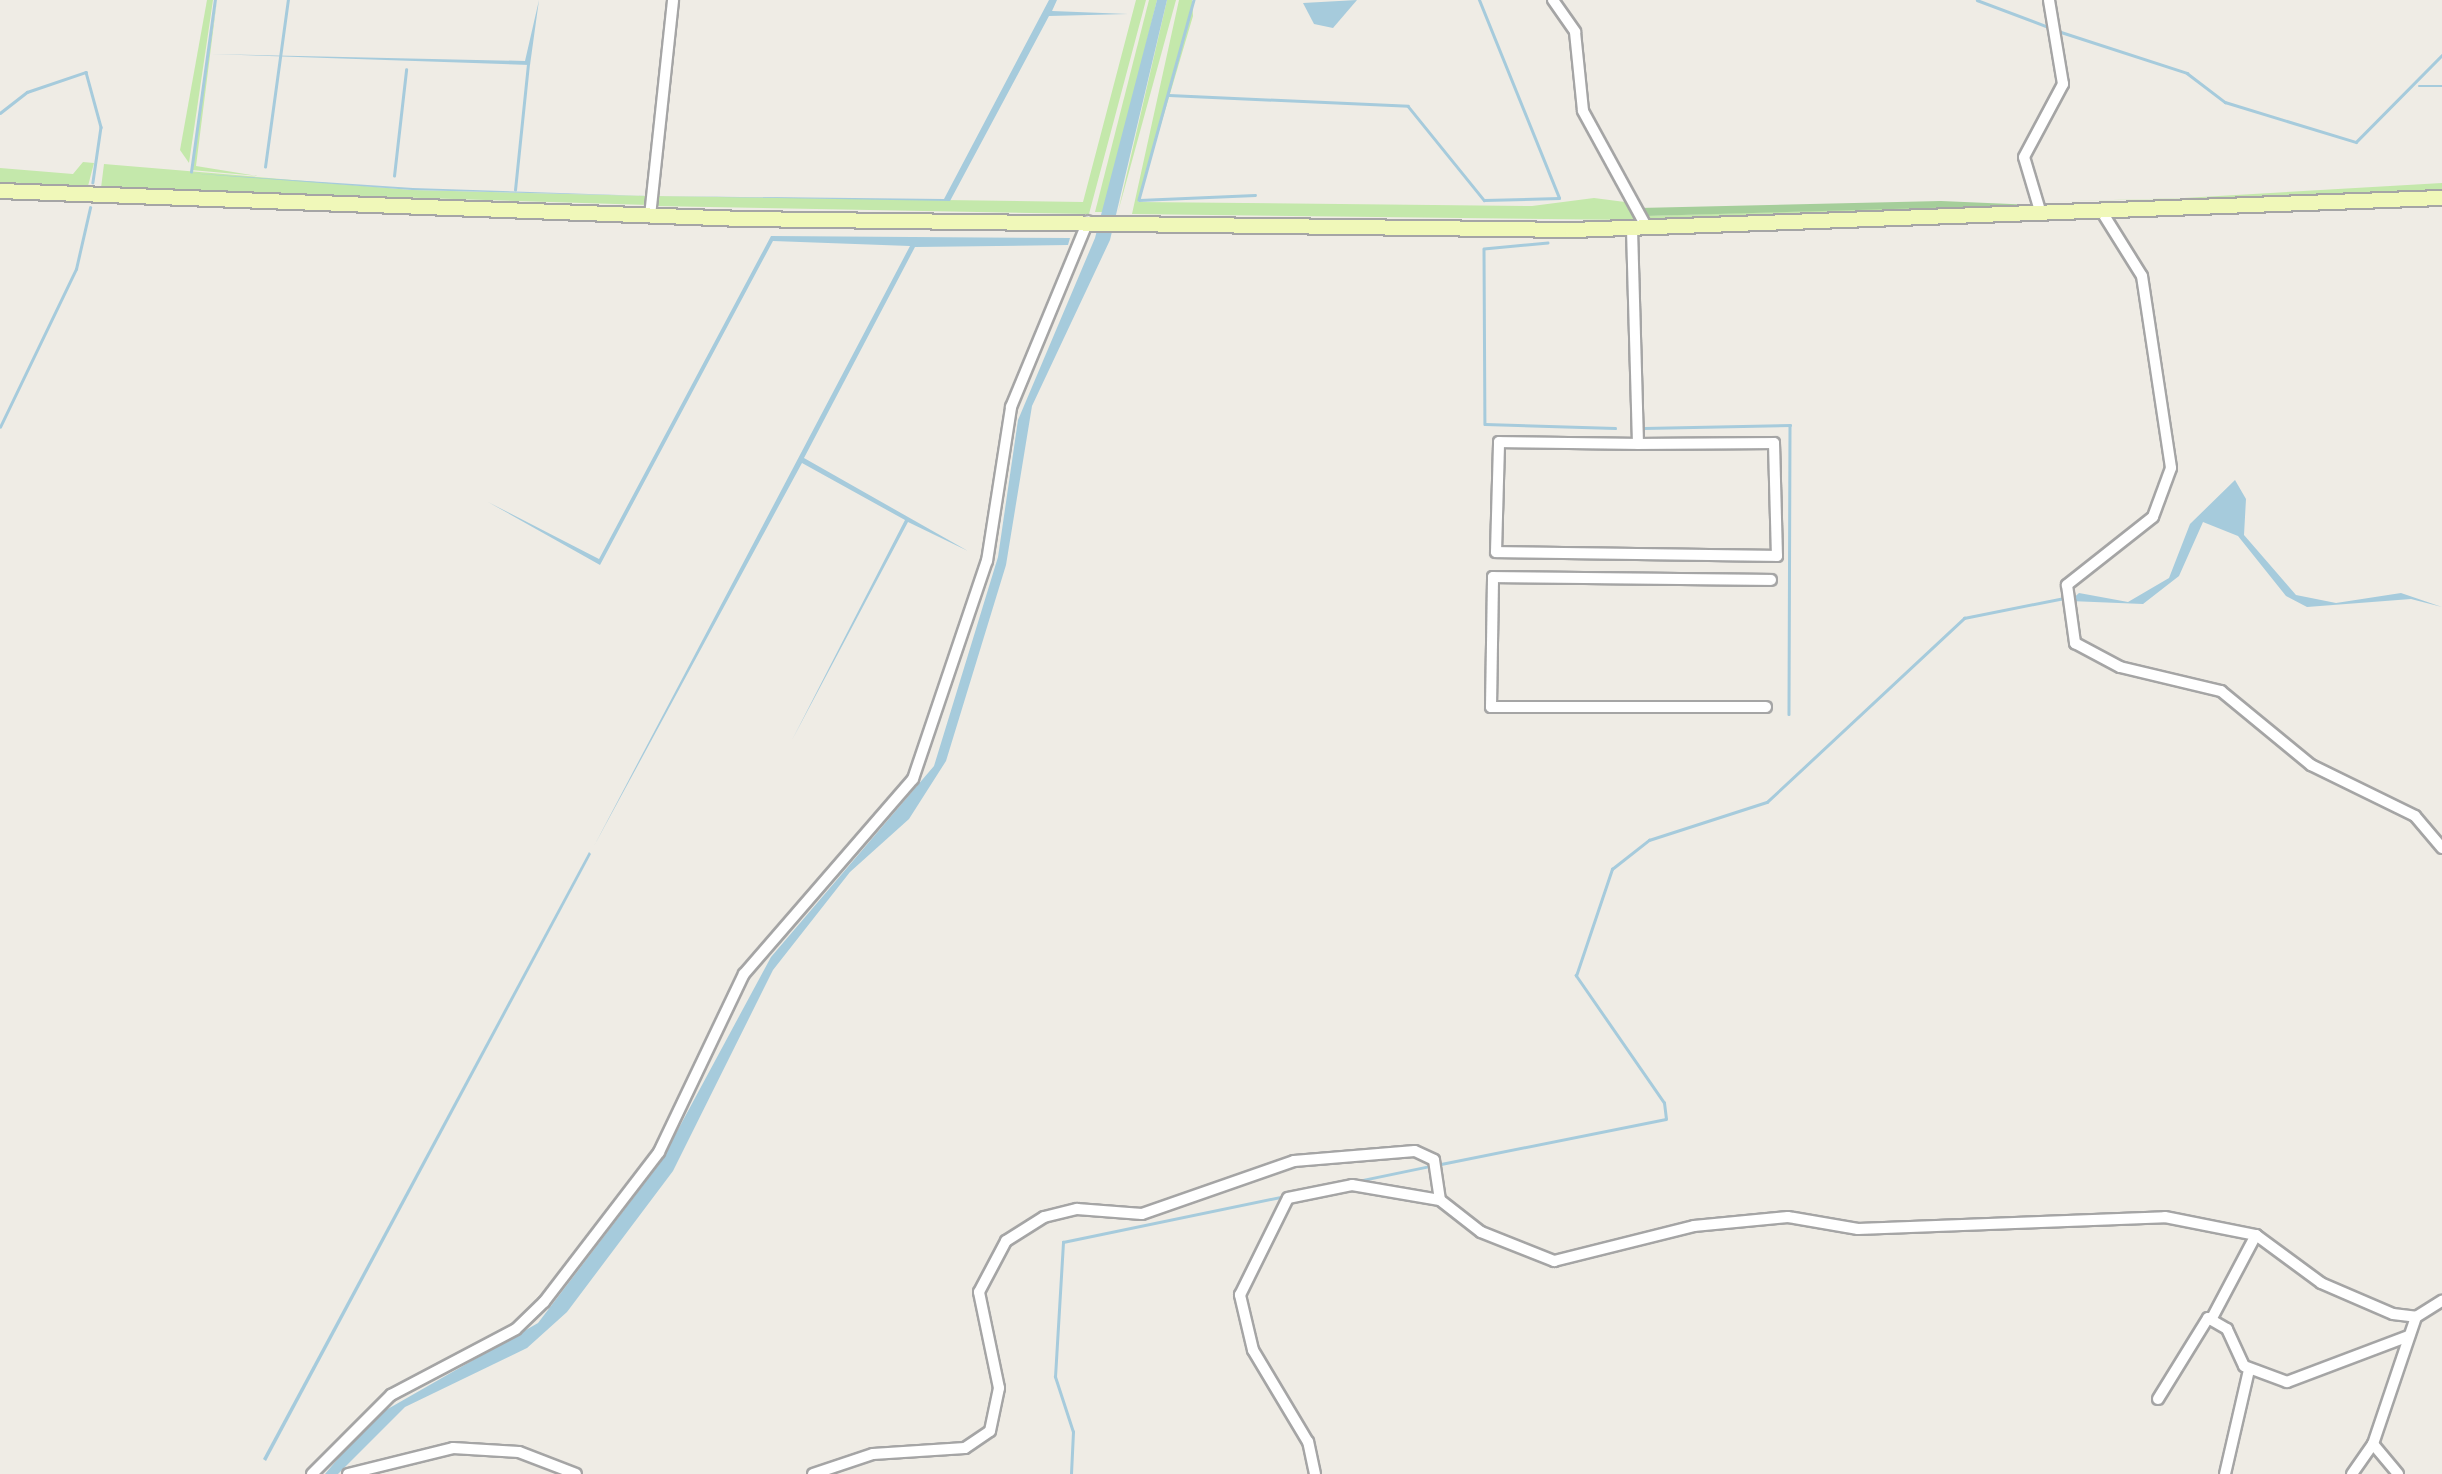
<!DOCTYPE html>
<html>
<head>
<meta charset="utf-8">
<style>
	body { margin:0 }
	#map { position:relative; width:2442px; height:1474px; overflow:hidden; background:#efece5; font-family:"Exo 2",sans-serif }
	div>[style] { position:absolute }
	.grass>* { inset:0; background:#c4e8ab }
	.forest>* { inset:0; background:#a5ce9a }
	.water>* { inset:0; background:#a6cbdc }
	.stream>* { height:2.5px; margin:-1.25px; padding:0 1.25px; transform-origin:1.25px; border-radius:1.25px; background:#a6cbdc }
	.roads { filter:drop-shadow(2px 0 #a5a5a5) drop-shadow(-2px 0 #a5a5a5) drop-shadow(0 2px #a5a5a5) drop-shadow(0 -2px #a5a5a5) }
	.minor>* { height:10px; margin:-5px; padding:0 5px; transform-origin:5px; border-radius:5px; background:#fff }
	.secondary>* { height:14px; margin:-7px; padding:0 7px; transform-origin:7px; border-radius:7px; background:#f0f8b9 }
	span { translate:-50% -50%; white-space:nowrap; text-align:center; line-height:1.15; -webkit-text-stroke:10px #fff; paint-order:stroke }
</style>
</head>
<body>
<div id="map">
	<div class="grass">
		<i style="clip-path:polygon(207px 0,213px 0,189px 163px,180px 150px)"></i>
		<i style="clip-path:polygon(217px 0,196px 166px,258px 176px,191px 170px)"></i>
		<i style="clip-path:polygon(1136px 0,1146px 0,1089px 214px,654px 206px,654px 196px,1083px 202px)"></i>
		<i style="clip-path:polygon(1149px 0,1157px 0,1119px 155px,1103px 212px,1095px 212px)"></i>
		<i style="clip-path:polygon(1167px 0,1176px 0,1118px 212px)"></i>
		<i style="clip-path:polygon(1179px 0,1192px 0,1193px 16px,1138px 202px,1532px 206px,1594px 198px,1625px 202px,1635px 220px,1132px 214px)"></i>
		<i style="clip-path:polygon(83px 162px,94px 163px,88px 186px,0 182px,0 168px,73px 174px)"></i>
		<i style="clip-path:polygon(104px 164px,412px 190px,648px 196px,648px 205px,101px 188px)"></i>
		<i style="clip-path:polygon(2442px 183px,2442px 192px,2041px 202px,2184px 198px)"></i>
		<i style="clip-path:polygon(2035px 205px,1649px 219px,1646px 216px,1934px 207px)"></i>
	</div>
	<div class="forest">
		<i style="clip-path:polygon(1941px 201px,2035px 205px,1646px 216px,1639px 208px)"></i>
	</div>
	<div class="water">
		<i style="clip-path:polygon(539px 0,530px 65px,210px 54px,525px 61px)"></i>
		<i style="clip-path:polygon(1049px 0,1057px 0,1052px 11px,1128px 14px,1049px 16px,950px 201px,654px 196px,944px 199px)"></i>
		<i style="clip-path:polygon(1157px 0,1167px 0,1110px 240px,1032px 406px,1006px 565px,946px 761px,909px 819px,850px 872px,773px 970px,673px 1171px,567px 1312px,527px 1348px,405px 1407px,338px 1474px,325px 1474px,372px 1418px,538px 1323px,660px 1163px,771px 957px,934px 766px,998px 557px,1018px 420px,1095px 238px)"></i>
		<i style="clip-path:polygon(1357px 0,1333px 28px,1314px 24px,1303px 3px)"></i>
		<i style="clip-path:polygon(187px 173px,413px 188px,648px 196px,412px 190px)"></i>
		<i style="clip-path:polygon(771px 236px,1070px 238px,1068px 245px,915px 247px,804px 458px,968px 551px,908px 522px,792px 740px,905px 520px,802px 463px,594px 846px,910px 246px,773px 241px,600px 565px,488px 502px,599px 559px)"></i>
		<i style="clip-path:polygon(2235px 480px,2246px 499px,2244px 535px,2296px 595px,2336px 603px,2401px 593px,2442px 607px,2411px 599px,2307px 607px,2286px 596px,2238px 536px,2203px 522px,2179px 576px,2143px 604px,2070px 601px,2079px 593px,2128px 602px,2169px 578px,2190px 524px)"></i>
		<i style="clip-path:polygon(589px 852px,591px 854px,266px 1461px,263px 1459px)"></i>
	</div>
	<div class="stream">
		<i style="left:1194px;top:0;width:207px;rotate:105.4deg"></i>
		<i style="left:1139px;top:200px;width:116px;rotate:-2.5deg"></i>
		<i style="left:1977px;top:0;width:79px;rotate:20.7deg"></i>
		<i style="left:2058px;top:31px;width:136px;rotate:18deg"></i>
		<i style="left:2187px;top:73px;width:48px;rotate:37.3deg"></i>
		<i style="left:2225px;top:102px;width:137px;rotate:17deg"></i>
		<i style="left:2356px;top:142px;width:122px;rotate:-45.3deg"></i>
		<i style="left:2419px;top:86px;width:23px"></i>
		<i style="left:1169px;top:95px;width:239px;rotate:2.6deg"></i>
		<i style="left:1408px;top:106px;width:121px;rotate:51deg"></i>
		<i style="left:1484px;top:200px;width:75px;rotate:-1.5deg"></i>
		<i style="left:1559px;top:198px;width:214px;rotate:-112deg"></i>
		<i style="left:0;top:113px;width:34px;rotate:-38deg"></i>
		<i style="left:27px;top:92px;width:62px;rotate:-18.7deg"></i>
		<i style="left:86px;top:72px;width:57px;rotate:74.7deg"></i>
		<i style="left:101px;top:127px;width:56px;rotate:98.3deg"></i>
		<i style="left:265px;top:167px;width:169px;rotate:-82.2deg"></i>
		<i style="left:191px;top:172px;width:174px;rotate:-82.1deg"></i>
		<i style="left:394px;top:176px;width:107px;rotate:-83.5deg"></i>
		<i style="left:515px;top:190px;width:127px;rotate:-84.1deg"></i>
		<i style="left:1548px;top:243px;width:64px;rotate:174.6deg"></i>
		<i style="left:1484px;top:249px;width:175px;rotate:89.7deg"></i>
		<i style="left:1485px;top:424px;width:130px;rotate:1.8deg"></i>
		<i style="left:0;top:427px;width:175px;rotate:-64.3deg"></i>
		<i style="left:76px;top:269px;width:63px;rotate:-77.1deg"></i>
		<i style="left:1644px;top:428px;width:146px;rotate:-1.2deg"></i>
		<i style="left:1790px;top:425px;width:289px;rotate:90.2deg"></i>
		<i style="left:1441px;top:1164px;width:229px;rotate:-11.3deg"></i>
		<i style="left:1666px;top:1119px;width:16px;rotate:-97deg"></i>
		<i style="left:1664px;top:1103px;width:155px;rotate:-124.7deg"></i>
		<i style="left:1576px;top:976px;width:113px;rotate:-71.4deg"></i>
		<i style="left:1612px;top:869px;width:47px;rotate:-38.1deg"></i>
		<i style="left:1649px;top:840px;width:124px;rotate:-17.9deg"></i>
		<i style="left:1767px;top:802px;width:270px;rotate:-43deg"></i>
		<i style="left:1964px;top:618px;width:102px;rotate:-11.3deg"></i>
		<i style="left:1071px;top:1474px;width:42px;rotate:-87.3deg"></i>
		<i style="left:1073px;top:1432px;width:58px;rotate:-108.1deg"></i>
		<i style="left:1055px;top:1377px;width:135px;rotate:-86.6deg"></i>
		<i style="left:1063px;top:1242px;width:375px;rotate:-11.7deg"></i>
	</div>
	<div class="roads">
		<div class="minor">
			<i style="left:1553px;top:0;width:39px;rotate:55deg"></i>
			<i style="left:1575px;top:32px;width:79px;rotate:84.2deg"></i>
			<i style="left:1583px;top:111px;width:133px;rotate:61.3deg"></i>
			<i style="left:2102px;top:212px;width:75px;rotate:58deg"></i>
			<i style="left:2142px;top:276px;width:194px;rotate:81.4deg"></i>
			<i style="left:2171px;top:468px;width:52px;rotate:110.2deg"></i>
			<i style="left:2153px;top:517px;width:110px;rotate:141.7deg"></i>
			<i style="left:2067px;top:585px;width:59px;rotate:82.1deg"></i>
			<i style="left:2075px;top:643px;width:51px;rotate:28.1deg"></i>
			<i style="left:2120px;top:667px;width:104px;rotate:13.4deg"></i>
			<i style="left:2221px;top:691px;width:117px;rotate:39.4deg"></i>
			<i style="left:2311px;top:765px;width:116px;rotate:26.1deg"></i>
			<i style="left:2415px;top:816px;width:42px;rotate:49.8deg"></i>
			<i style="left:2041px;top:214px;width:59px;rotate:-106.6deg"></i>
			<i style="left:2024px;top:157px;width:83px;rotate:-61.9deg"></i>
			<i style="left:2063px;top:84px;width:85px;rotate:-99.5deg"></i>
			<i style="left:650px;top:216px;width:217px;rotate:-83.9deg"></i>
			<i style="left:1632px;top:229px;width:215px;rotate:88.4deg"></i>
			<i style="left:1638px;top:444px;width:136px;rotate:-0.4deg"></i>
			<i style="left:1774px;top:443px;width:113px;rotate:88.5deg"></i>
			<i style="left:1777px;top:556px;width:281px;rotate:-179.2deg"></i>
			<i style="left:1496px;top:552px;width:110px;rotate:-88.4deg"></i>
			<i style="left:1499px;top:442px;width:139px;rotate:0.8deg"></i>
			<i style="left:1766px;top:707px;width:275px;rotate:180deg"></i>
			<i style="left:1491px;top:707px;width:130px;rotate:-89.1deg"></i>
			<i style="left:1493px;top:577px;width:278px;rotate:0.6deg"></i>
			<i style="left:2212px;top:1318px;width:94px;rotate:-62.1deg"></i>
			<i style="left:2158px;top:1399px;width:95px;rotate:-58.3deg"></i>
			<i style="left:2208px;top:1318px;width:22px;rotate:30deg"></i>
			<i style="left:2227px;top:1329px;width:41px;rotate:65.3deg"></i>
			<i style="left:2244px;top:1366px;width:46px;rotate:20.4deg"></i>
			<i style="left:2287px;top:1382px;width:130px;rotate:-20.7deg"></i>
			<i style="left:2373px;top:1444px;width:39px;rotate:50deg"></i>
			<i style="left:312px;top:1474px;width:112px;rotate:-45deg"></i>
			<i style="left:391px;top:1395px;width:141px;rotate:-27.8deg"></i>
			<i style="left:516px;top:1329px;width:39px;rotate:-44deg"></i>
			<i style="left:544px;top:1302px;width:189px;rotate:-52.5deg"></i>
			<i style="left:659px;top:1152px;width:197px;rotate:-64.5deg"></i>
			<i style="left:744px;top:974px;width:258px;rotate:-49.1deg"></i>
			<i style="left:913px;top:779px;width:230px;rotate:-71.3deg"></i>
			<i style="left:987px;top:561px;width:156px;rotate:-81.1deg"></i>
			<i style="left:1011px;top:407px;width:201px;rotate:-67.5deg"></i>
			<i style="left:348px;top:1474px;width:108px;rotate:-13.9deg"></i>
			<i style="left:453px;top:1448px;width:66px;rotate:3.5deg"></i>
			<i style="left:519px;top:1452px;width:61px;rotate:21.1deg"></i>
			<i style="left:813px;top:1474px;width:63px;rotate:-18.4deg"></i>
			<i style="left:873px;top:1454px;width:92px;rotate:-3.7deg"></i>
			<i style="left:965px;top:1448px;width:30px;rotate:-34deg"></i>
			<i style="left:990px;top:1431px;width:44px;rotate:-78.2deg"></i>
			<i style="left:999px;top:1388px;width:98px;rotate:-101.8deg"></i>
			<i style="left:979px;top:1292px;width:58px;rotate:-62.1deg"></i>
			<i style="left:1006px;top:1241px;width:45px;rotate:-32.3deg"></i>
			<i style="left:1044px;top:1217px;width:34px;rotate:-14deg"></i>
			<i style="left:1077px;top:1209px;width:65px;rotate:4.4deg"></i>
			<i style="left:1142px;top:1214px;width:161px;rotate:-19.2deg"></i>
			<i style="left:1294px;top:1161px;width:121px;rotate:-4.7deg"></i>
			<i style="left:1415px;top:1151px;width:21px;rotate:25deg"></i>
			<i style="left:1434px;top:1160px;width:40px;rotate:81.5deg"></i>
			<i style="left:1315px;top:1474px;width:33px;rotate:-102deg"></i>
			<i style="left:1308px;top:1442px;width:107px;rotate:-120.9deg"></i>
			<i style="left:1253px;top:1350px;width:57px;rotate:-103.3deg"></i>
			<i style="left:1240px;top:1295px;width:108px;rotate:-63.7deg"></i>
			<i style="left:1288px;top:1198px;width:65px;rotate:-11.5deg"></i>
			<i style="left:1352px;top:1185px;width:89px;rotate:9.7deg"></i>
			<i style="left:1440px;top:1200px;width:52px;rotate:38deg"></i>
			<i style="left:1481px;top:1232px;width:79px;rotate:21.7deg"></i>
			<i style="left:1554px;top:1261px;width:144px;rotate:-14deg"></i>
			<i style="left:1694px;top:1226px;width:94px;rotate:-5.5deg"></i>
			<i style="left:1788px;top:1217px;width:71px;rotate:9.7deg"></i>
			<i style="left:1858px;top:1229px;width:307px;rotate:-2.2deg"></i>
			<i style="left:2165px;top:1217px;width:93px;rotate:11.2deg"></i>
			<i style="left:2256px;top:1235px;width:81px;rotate:36.4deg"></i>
			<i style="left:2321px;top:1283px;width:78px;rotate:23.3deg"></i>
			<i style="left:2393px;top:1314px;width:23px;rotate:7deg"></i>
			<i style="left:2416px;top:1317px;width:31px;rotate:-32deg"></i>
			<i style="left:2225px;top:1474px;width:107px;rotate:-77deg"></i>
			<i style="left:2352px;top:1474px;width:37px;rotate:-55deg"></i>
			<i style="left:2373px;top:1444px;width:134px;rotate:-71.3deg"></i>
		</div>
		<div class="secondary">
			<i style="left:0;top:191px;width:744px;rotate:2.16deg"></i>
			<i style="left:743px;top:219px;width:829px;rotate:0.76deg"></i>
			<i style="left:1572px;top:230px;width:871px;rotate:-2.11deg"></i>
		</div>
	</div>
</div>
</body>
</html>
